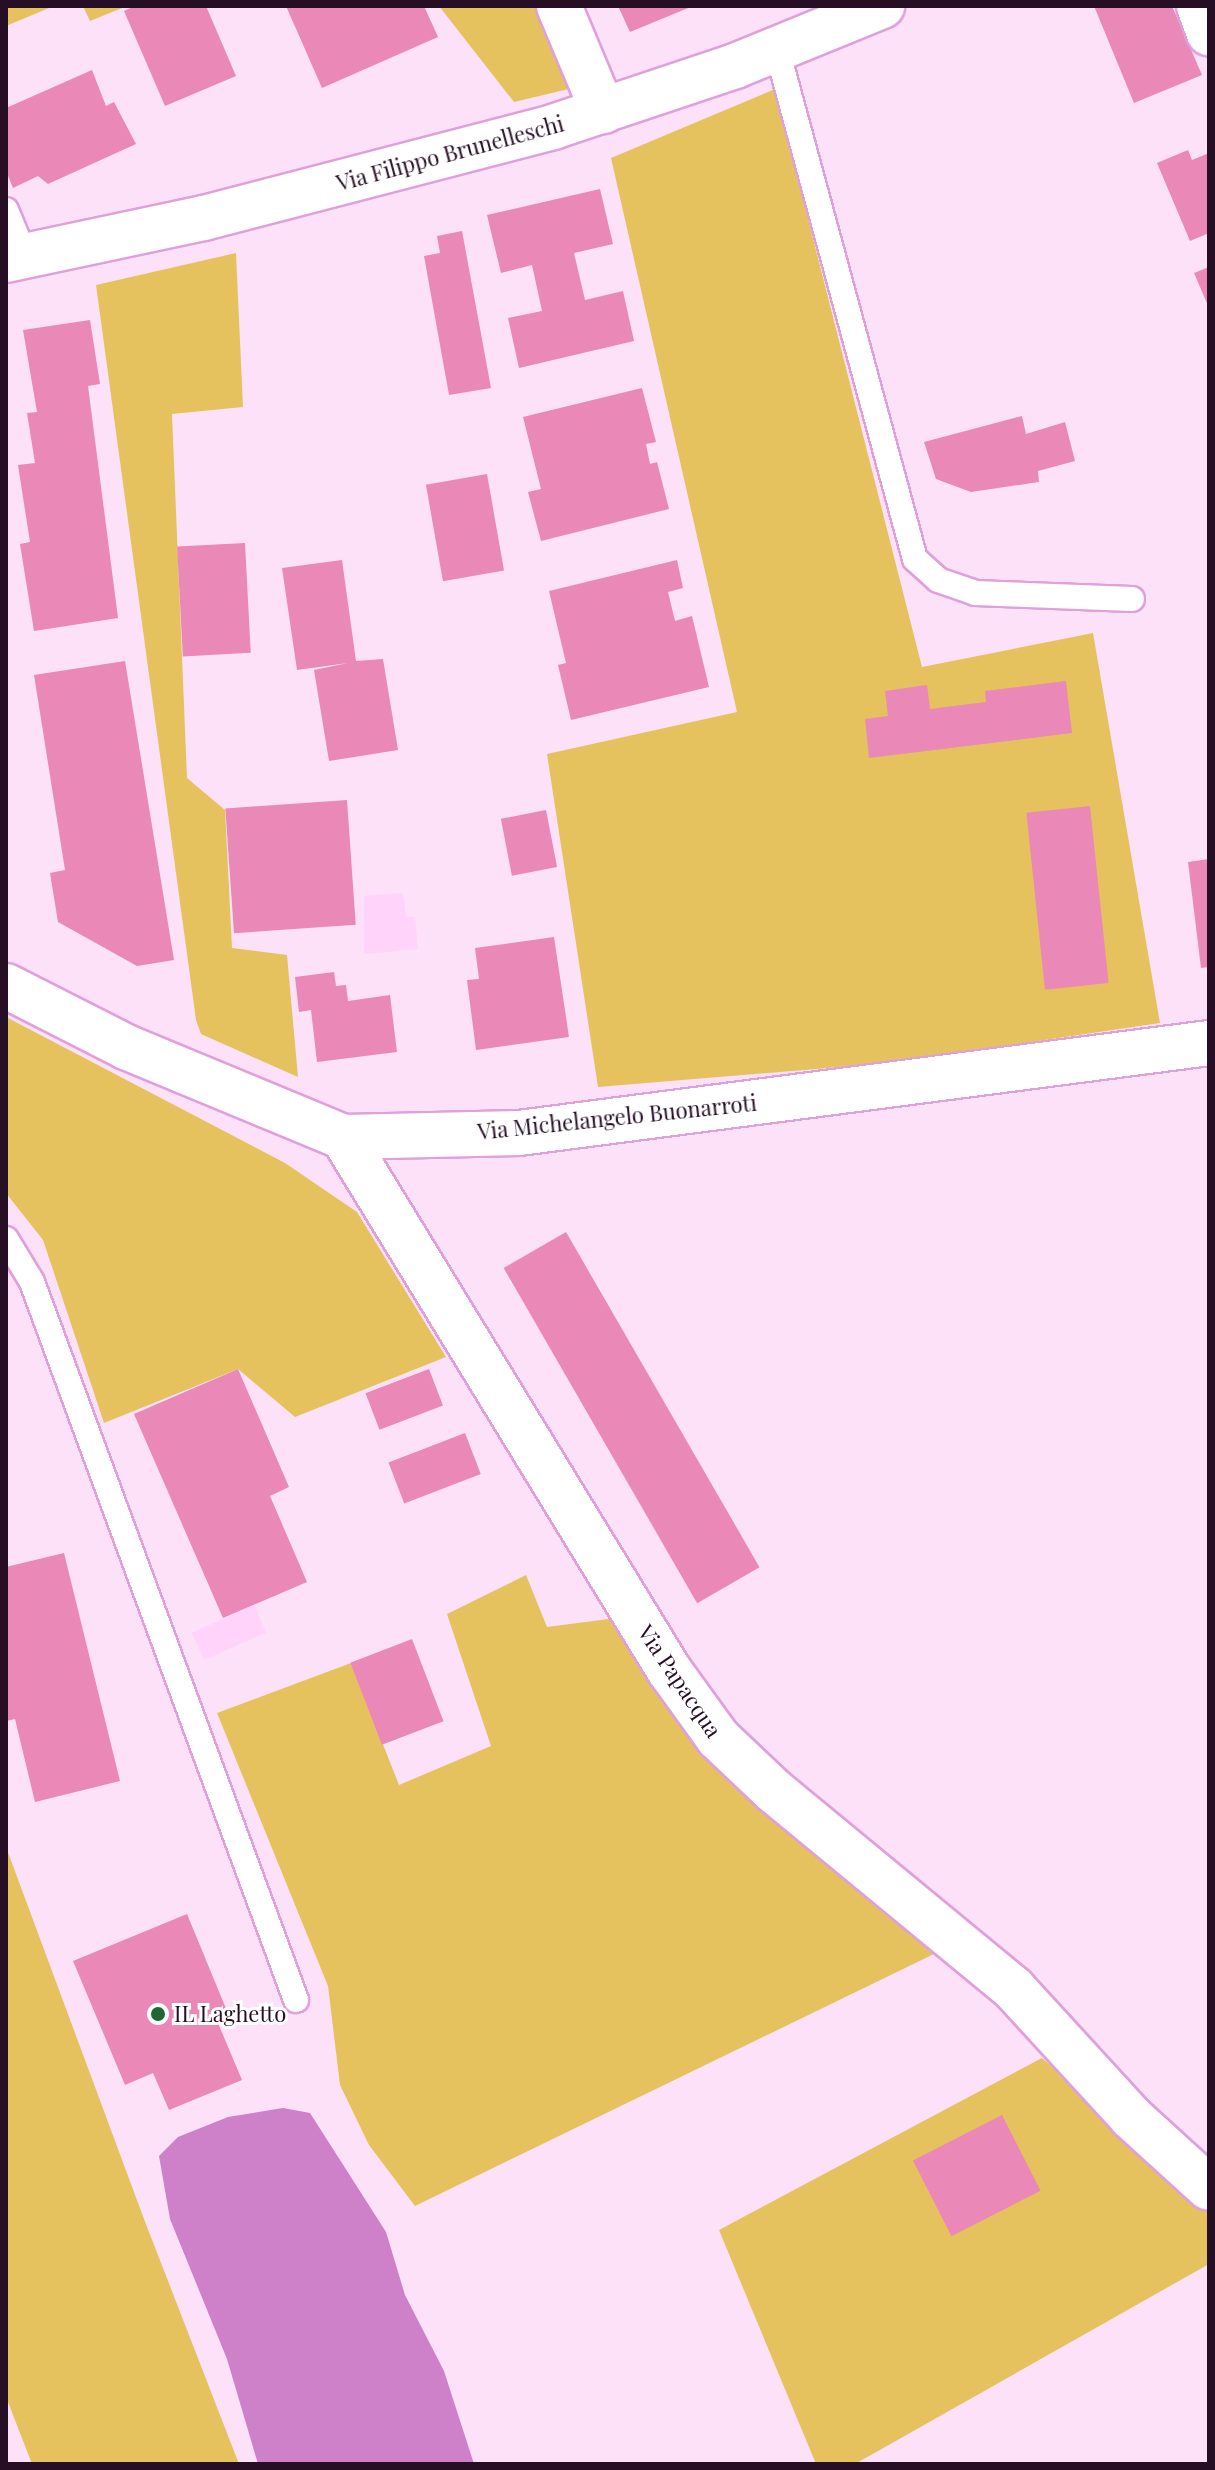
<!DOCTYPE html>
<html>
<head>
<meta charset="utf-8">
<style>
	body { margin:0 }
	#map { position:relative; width:1215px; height:2470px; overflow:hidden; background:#fce1f9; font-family:"Playfair Display",serif }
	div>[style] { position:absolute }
	.built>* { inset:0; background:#ffd3fa; transform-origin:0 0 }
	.green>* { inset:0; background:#e6c25e }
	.water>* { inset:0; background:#ce80c8 }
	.building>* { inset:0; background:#ea88b8; transform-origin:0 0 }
	.roads { filter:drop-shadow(2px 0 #e0a0da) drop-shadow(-2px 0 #e0a0da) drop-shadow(0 2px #e0a0da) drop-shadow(0 -2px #e0a0da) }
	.service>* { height:24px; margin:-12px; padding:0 12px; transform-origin:12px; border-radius:12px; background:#fff }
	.minor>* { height:44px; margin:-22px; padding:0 22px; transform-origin:22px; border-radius:22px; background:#fff }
	.dots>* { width:22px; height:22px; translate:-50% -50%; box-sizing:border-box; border:4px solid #fff; border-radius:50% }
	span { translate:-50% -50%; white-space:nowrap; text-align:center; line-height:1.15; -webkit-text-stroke:6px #fff; paint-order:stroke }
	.street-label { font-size:22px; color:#260e24 }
	.poi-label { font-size:22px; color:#260e24 }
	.left { translate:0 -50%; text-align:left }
	.frame { position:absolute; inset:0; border:8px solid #260e24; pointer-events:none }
</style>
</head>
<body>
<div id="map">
	<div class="built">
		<i style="clip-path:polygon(403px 893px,406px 917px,415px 917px,418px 949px,364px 954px,364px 896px)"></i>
		<i style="left:254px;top:1605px;width:30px;height:68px;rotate:66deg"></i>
	</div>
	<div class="green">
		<i style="clip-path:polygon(6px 6px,54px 6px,6px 26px)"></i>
		<i style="clip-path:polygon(83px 6px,127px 6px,90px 21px)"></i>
		<i style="clip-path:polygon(439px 6px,544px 6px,577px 87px,514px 102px)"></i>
		<i style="clip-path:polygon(775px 89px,922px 667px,1093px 633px,1160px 1023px,888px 1063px,598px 1087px,547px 754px,737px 712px,611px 158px)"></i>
		<i style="clip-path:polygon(236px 253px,243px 407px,172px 414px,187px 778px,225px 810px,232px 948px,287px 955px,298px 1077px,201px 1034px,196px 1020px,96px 285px)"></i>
		<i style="clip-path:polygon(6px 1017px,285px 1163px,357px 1212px,446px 1357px,295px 1417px,238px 1369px,104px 1423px,43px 1240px,6px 1193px)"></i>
		<i style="clip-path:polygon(526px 1575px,547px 1627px,616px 1618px,934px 1954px,415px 2206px,369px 2145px,340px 2085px,328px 1986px,217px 1713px,351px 1663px,399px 1785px,491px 1746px,447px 1614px)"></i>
		<i style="clip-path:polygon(6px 1847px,144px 2219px,239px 2464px,32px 2464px,6px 2397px)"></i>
		<i style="clip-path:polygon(1042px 2058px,1209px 2203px,1209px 2264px,855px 2464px,816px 2464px,719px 2230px)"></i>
	</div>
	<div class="water">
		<i style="clip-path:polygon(283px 2108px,310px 2113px,386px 2232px,405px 2295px,444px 2371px,474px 2464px,258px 2464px,227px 2359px,170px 2219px,159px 2156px,178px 2137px,228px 2117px)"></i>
	</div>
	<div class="building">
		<i style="clip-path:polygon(135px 6px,206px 6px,236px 76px,165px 106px,124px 11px)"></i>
		<i style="clip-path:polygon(286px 6px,424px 6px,438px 37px,322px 88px)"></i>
		<i style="clip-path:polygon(618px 6px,693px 6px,630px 32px)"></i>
		<i style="clip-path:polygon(1094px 6px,1172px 6px,1202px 75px,1134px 103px)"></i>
		<i style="clip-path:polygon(92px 70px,106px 106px,114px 102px,136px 144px,48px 184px,38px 176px,13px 188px,6px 171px,6px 108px)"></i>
		<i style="clip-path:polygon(1188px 150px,1192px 160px,1209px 153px,1209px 233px,1190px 241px,1157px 163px)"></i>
		<i style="clip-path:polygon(600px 189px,613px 244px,574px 253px,585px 300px,623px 291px,634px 341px,519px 368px,508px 318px,542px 311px,532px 265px,501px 273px,487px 215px)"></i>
		<i style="clip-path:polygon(462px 231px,491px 388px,449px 395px,424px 256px,440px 253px,437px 236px)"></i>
		<i style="clip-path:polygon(1209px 267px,1209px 308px,1194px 273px)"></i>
		<i style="clip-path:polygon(90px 320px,100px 384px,88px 386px,118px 618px,34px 631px,20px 544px,30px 542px,18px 465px,35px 463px,27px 413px,37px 412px,23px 330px)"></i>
		<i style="clip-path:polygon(642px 388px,656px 442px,646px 444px,650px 464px,657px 462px,669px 509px,541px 541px,528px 492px,541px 489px,523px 417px)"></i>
		<i style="clip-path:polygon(1022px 416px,1026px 434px,1065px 422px,1075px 461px,1038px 471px,1039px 482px,971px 492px,936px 479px,924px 442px)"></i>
		<i style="left:487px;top:474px;width:98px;height:62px;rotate:80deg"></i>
		<i style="left:245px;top:543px;width:110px;height:68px;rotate:87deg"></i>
		<i style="clip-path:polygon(342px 560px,356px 661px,383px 659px,398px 750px,329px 761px,314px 670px,348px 663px,297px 670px,282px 568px)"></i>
		<i style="clip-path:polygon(677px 560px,683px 588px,668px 592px,675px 621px,692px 616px,709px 687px,571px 720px,558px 665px,566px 663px,549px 591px)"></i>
		<i style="clip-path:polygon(125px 661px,174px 960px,137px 966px,58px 922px,50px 873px,65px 870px,34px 675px)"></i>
		<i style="clip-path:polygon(1066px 681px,1072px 733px,869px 758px,865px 719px,888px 716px,885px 691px,927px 685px,930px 709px,986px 702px,985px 691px)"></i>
		<i style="left:347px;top:800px;width:125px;height:122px;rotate:86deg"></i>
		<i style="left:1090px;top:806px;width:178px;height:64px;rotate:84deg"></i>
		<i style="left:546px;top:810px;width:58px;height:46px;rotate:79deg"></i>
		<i style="clip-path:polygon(1209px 859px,1209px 967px,1201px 968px,1188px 862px)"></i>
		<i style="clip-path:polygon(554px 937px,569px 1037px,476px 1050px,467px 980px,479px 979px,475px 948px)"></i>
		<i style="clip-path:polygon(334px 972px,336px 986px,346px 985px,348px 1001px,390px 995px,397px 1052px,317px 1062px,311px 1010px,299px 1012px,295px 977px)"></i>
		<i style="left:566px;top:1232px;width:387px;height:72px;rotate:60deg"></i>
		<i style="clip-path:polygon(238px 1369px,289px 1487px,270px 1496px,307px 1582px,223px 1618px,134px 1414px)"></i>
		<i style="left:429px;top:1369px;width:39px;height:68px;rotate:69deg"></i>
		<i style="left:465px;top:1433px;width:44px;height:82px;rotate:69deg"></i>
		<i style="clip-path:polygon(64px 1553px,120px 1781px,35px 1802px,15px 1719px,6px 1721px,6px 1567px)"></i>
		<i style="left:412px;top:1639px;width:88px;height:66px;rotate:69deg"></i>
		<i style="clip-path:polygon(187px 1914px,227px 2011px,215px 2016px,242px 2080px,169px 2110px,153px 2073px,125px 2085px,73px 1961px)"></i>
		<i style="left:1002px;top:2115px;width:85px;height:100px;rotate:63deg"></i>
	</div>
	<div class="roads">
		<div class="service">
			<i style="left:777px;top:50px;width:527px;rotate:74.83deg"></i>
			<i style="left:915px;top:559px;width:31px;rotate:42deg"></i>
			<i style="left:938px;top:580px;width:39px;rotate:19deg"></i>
			<i style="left:975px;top:593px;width:157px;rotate:2.2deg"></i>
			<i style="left:6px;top:210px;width:50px;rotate:67.6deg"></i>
			<i style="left:6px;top:1239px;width:50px;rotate:58.8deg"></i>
			<i style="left:32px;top:1282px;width:765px;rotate:69.81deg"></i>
		</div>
		<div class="minor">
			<i style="left:559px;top:6px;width:114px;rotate:67.3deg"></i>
			<i style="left:1199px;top:6px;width:29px;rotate:70deg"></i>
			<i style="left:6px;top:260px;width:202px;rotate:-12deg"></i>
			<i style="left:204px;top:218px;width:361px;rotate:-14.6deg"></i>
			<i style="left:553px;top:127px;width:192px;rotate:-18.5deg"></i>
			<i style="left:735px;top:66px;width:159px;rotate:-22.2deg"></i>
			<i style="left:6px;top:986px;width:135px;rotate:26.9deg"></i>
			<i style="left:126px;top:1047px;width:235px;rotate:22.5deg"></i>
			<i style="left:343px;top:1137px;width:176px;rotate:-1.3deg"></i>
			<i style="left:519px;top:1133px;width:696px;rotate:-7.43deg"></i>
			<i style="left:343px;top:1137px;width:625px;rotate:58.55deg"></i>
			<i style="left:669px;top:1670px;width:84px;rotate:54.2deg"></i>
			<i style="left:718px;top:1738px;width:77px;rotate:43.4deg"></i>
			<i style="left:774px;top:1791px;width:310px;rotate:39.5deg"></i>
			<i style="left:1013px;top:1988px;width:175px;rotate:47.5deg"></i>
			<i style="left:1131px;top:2117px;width:105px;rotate:42.3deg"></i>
		</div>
	</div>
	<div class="dots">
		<i style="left:158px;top:2014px;background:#1f6835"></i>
	</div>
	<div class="street-label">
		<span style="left:450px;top:153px;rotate:-15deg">Via Filippo Brunelleschi</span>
		<span style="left:617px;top:1117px;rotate:-6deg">Via Michelangelo Buonarroti</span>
		<span style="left:680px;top:1681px;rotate:56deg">Via Papacqua</span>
	</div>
	<div class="poi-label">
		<span class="left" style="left:174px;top:2014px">IL Laghetto</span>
	</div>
	<div class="frame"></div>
</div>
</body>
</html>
